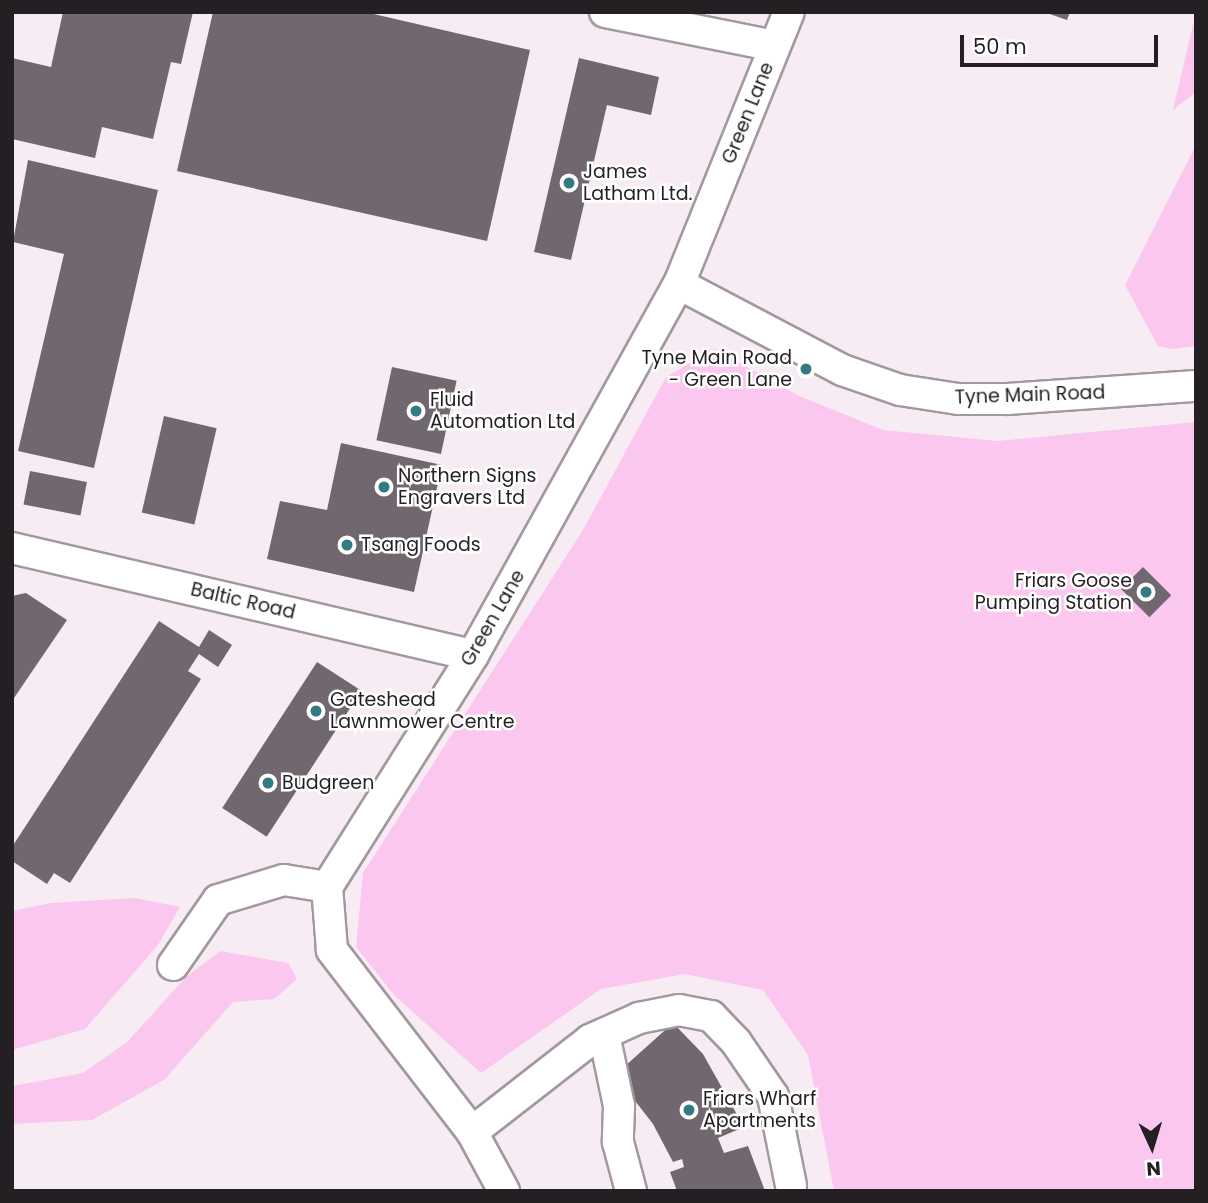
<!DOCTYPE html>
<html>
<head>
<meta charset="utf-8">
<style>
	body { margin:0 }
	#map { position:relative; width:1208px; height:1203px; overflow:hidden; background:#f7ecf4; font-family:Poppins,sans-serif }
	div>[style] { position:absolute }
	.green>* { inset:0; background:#fbc7ee }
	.building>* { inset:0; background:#71686f; transform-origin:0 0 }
	.roads { filter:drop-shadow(2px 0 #a398a0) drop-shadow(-2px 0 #a398a0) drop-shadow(0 2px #a398a0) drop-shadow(0 -2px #a398a0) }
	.minor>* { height:30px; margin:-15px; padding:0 15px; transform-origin:15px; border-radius:15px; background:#fff }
	.dots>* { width:19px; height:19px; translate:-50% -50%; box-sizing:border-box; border:4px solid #fff; border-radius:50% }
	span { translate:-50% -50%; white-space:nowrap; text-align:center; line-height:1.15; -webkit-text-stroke:5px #fff; paint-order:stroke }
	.street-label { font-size:19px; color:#231f22 }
	.poi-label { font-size:19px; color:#231f22 }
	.left { translate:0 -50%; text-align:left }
	.right { translate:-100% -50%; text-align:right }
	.frame { position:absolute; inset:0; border:14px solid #231f22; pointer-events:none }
	.north { position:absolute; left:1117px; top:1112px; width:70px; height:70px; -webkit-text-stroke:5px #fff; paint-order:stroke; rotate:176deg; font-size:19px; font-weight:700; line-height:28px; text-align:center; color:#231f22 }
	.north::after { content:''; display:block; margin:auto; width:24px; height:32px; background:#231f22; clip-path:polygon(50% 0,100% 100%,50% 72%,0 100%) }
	.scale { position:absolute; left:960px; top:35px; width:198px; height:32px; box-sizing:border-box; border:4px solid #231f22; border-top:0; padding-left:9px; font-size:21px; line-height:24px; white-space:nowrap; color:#231f22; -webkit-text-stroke:5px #fff; paint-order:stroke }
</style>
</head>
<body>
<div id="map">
	<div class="green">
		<i style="clip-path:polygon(1196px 12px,1196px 92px,1173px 110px)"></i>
		<i style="clip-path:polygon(1196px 145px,1196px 346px,1173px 349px,1158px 346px,1125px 285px)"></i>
		<i style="clip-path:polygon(715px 349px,799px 396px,883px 430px,998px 441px,1196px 422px,1196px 1191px,834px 1191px,808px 1055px,763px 990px,685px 974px,601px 989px,481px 1073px,395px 996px,356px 947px,363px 873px,583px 530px,666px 377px)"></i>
		<i style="clip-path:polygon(135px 898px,180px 907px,158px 945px,85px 1029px,12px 1050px,12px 911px,51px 903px)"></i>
		<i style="clip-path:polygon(220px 951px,288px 963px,297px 979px,274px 999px,233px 1002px,164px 1080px,92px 1120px,12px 1124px,12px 1086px,83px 1073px,128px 1041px,186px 977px)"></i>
	</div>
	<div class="building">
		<i style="clip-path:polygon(63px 12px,193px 12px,181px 64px,171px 62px,153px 139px,102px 127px,95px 158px,12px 139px,12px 58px,51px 67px)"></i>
		<i style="clip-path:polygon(213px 12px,365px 12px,530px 50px,487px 241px,177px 171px)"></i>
		<i style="clip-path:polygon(1044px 12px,1070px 12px,1067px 20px)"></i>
		<i style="clip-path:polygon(579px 58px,659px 77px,651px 115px,607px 105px,571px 260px,534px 252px)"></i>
		<i style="clip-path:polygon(28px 160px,158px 190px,94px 468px,18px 451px,64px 254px,13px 242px)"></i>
		<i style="left:392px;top:367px;width:66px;height:75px;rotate:12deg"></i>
		<i style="left:164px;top:416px;width:54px;height:99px;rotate:13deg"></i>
		<i style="clip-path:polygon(341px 443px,442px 465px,414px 592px,267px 559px,280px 501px,327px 510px)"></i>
		<i style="left:30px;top:471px;width:58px;height:34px;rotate:11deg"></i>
		<i style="left:1143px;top:567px;width:40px;height:31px;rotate:45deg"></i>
		<i style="clip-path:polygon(26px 593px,67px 620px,12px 701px,12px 596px)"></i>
		<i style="clip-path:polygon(159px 621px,199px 647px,209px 630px,232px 645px,218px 667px,199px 654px,188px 671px,201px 679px,70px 883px,54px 873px,47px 884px,12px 861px,12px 847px)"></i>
		<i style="left:317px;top:662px;width:53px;height:174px;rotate:33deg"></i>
		<i style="clip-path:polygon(673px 1023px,703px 1054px,744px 1127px,718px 1138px,724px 1153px,748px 1146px,765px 1191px,677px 1191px,670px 1172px,684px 1167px,682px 1159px,673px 1162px,653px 1124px,615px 1075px)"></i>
	</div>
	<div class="roads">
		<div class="minor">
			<i style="left:605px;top:12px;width:173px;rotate:11.3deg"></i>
			<i style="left:679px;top:284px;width:184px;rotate:27.8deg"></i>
			<i style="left:842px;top:370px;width:61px;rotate:19deg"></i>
			<i style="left:900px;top:390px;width:59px;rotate:8.8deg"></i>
			<i style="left:958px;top:399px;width:50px"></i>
			<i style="left:1008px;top:399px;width:188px;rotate:-4deg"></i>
			<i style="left:12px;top:548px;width:473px;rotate:13.1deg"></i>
			<i style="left:173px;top:965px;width:79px;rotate:-55.3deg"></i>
			<i style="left:218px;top:900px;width:69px;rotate:-16.9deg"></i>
			<i style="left:284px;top:880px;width:44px;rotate:9.2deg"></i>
			<i style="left:604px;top:1034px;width:74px;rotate:78.2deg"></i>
			<i style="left:619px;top:1106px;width:36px;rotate:92deg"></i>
			<i style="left:618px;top:1142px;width:51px;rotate:75.1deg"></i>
			<i style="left:472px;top:1132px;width:150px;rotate:-37.9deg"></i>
			<i style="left:590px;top:1040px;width:54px;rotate:-24.2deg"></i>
			<i style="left:639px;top:1018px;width:41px;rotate:-11.3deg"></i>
			<i style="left:679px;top:1010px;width:33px;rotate:11deg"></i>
			<i style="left:711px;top:1016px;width:36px;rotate:46deg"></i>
			<i style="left:736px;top:1042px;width:65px;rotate:55.6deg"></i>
			<i style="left:773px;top:1096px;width:91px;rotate:78.6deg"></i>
			<i style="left:504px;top:1191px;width:67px;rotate:-118.5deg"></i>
			<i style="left:472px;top:1132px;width:230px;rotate:-127.6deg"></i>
			<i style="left:332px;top:950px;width:63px;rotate:-94.5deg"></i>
			<i style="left:327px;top:887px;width:274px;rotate:-57.8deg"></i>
			<i style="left:473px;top:655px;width:424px;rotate:-61deg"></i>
			<i style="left:679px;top:284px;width:293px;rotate:-68deg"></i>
		</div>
	</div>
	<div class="dots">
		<i style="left:569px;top:183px;background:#327b80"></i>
		<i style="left:806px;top:369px;background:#327b80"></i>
		<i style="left:416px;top:411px;background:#327b80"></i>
		<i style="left:384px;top:487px;background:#327b80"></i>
		<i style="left:347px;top:545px;background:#327b80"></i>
		<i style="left:1146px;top:592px;background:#327b80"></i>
		<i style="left:316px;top:711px;background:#327b80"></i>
		<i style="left:268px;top:783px;background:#327b80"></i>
		<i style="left:689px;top:1110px;background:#327b80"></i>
	</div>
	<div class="street-label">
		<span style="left:748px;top:113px;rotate:-68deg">Green Lane</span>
		<span style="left:1030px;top:395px;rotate:-2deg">Tyne Main Road</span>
		<span style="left:243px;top:601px;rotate:13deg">Baltic Road</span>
		<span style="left:493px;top:618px;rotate:-60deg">Green Lane</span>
	</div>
	<div class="poi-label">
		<span class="left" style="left:583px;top:183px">James<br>Latham Ltd.</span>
		<span class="right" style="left:792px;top:369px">Tyne Main Road<br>- Green Lane</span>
		<span class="left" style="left:430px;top:411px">Fluid<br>Automation Ltd</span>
		<span class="left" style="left:398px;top:487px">Northern Signs<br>Engravers Ltd</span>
		<span class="left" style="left:361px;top:545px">Tsang Foods</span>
		<span class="right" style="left:1132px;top:592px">Friars Goose<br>Pumping Station</span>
		<span class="left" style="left:330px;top:711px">Gateshead<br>Lawnmower Centre</span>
		<span class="left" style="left:282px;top:783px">Budgreen</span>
		<span class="left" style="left:703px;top:1110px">Friars Wharf<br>Apartments</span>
	</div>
	<div class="frame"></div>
	<div class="north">N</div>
	<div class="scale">50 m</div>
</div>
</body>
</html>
